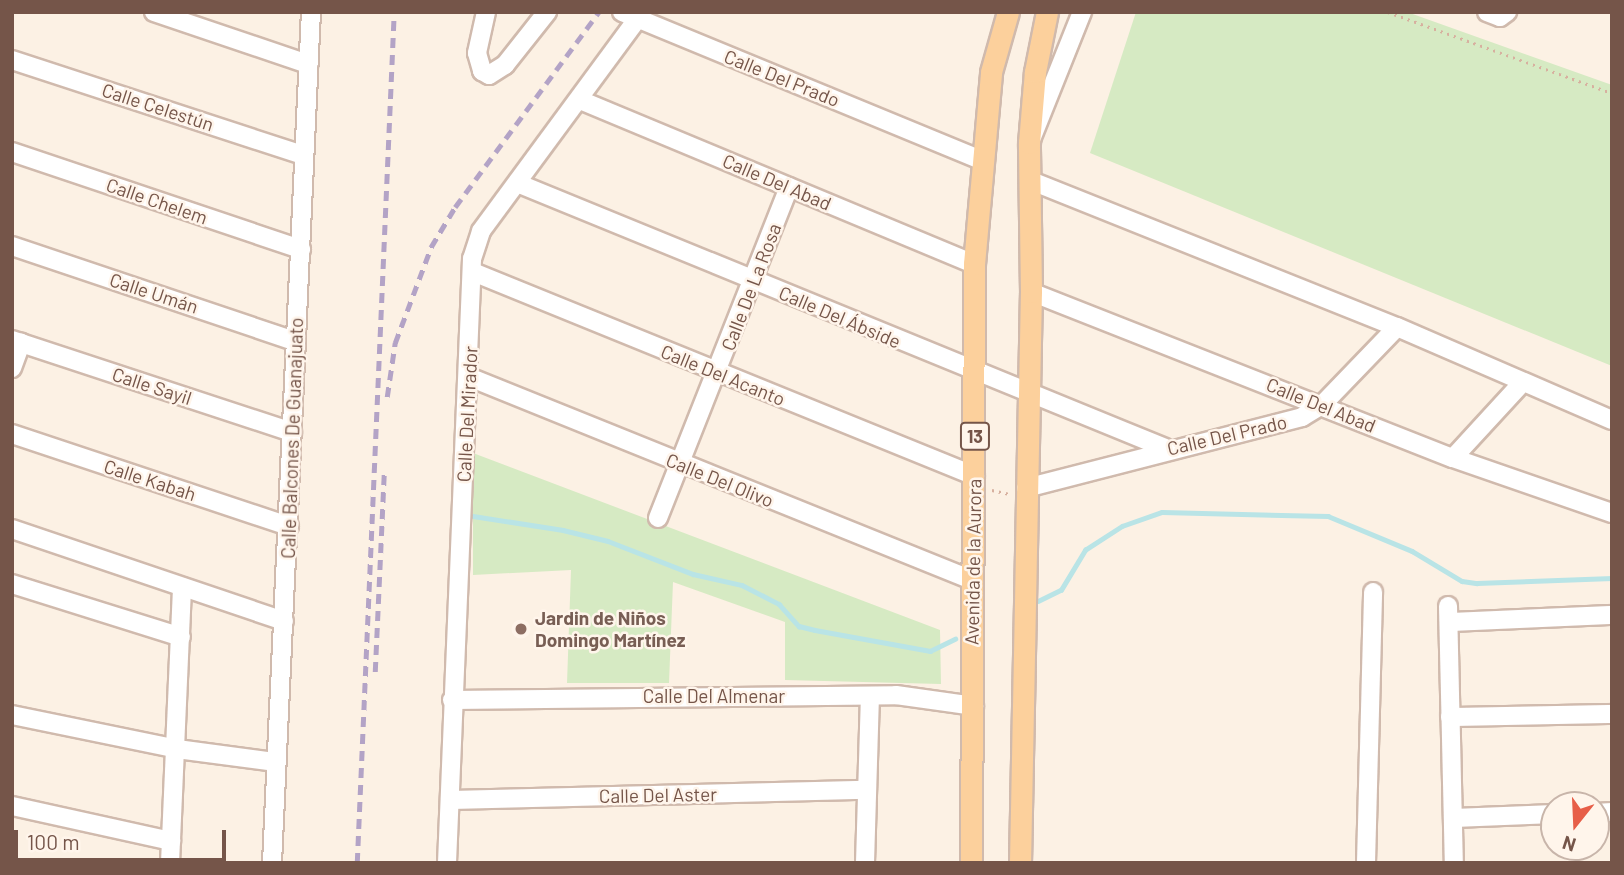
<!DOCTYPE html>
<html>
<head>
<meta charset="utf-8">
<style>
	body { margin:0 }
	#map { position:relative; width:1624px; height:875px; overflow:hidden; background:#fcf1e4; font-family:Barlow,sans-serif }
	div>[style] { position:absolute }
	.green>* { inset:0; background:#d6eac3 }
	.stream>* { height:4.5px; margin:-2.25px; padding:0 2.25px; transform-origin:2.25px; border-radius:2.25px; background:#b9e4e6 }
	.path>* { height:2.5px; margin-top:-1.25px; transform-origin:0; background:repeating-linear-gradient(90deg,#d7b09f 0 2px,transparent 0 7px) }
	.roads { filter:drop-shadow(2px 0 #d0baad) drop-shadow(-2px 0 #d0baad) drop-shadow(0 2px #d0baad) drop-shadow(0 -2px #d0baad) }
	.minor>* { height:18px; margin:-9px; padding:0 9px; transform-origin:9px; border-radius:9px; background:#fff }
	.major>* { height:21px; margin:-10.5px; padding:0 10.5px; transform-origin:10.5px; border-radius:10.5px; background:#fcd09c }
	.rail>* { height:4.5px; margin-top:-2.25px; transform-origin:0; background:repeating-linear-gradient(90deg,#b3a3c6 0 10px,transparent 0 17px) }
	.dots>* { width:19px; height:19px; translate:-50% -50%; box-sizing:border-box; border:4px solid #fff5eb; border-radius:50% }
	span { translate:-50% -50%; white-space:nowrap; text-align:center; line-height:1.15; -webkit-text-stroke:5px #fff5eb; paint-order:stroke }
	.shield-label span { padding:2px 5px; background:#fff5eb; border:2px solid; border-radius:5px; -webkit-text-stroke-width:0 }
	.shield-label { font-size:18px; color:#755549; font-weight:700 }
	.street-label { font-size:19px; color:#755549 }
	.education-label { font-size:19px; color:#785e54; font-weight:700 }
	.left { translate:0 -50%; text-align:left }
	.frame { position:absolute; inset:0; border:14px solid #755549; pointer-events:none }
	.north { position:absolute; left:1540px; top:791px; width:70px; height:70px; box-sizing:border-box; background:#fff5eb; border:2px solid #c8b5aa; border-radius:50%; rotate:198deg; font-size:19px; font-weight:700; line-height:28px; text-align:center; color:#755549 }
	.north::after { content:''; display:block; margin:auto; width:24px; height:32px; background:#e75e48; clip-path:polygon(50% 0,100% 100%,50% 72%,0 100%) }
	.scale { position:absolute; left:14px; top:830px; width:212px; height:32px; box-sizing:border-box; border:4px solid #755549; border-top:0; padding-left:9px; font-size:21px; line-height:24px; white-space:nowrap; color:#755549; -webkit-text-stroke:5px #fff5eb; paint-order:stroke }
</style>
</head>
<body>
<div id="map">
	<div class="green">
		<i style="clip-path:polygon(1136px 12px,1407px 12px,1612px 85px,1612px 366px,1090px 153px)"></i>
		<i style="clip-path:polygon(473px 453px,940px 630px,941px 684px,785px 680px,785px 622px,673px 582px,669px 683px,567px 683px,571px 570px,473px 575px)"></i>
	</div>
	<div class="stream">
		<i style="left:473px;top:516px;width:91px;rotate:8.8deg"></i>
		<i style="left:563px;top:530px;width:46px;rotate:13.7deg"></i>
		<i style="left:608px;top:541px;width:91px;rotate:21.2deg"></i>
		<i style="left:693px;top:574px;width:50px;rotate:12.7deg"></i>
		<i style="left:742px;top:585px;width:42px;rotate:27.2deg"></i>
		<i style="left:779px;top:604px;width:30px;rotate:48deg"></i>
		<i style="left:799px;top:626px;width:16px;rotate:14deg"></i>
		<i style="left:815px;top:630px;width:117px;rotate:10.3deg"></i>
		<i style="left:930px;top:651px;width:28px;rotate:-26deg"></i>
		<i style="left:1038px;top:601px;width:25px;rotate:-26deg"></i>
		<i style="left:1061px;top:590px;width:47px;rotate:-59deg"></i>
		<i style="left:1085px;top:550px;width:44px;rotate:-33deg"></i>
		<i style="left:1122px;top:526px;width:42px;rotate:-19.3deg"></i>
		<i style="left:1162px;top:512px;width:166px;rotate:1.4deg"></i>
		<i style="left:1328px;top:516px;width:91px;rotate:22.6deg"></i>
		<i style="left:1412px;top:551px;width:58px;rotate:31deg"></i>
		<i style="left:1462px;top:581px;width:15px;rotate:8deg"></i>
		<i style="left:1477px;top:583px;width:135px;rotate:-2.1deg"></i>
	</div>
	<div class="path">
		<i style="left:1388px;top:12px;width:238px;rotate:19.9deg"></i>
		<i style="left:992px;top:490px;width:17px;rotate:13deg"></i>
	</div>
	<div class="roads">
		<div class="minor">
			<i style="left:154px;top:12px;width:163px;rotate:18.7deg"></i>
			<i style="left:486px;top:12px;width:42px;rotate:102.4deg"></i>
			<i style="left:477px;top:53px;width:19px;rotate:74deg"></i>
			<i style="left:482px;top:71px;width:8px;rotate:30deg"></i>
			<i style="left:489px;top:75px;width:19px;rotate:-32deg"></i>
			<i style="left:505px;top:65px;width:68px;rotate:-51.6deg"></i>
			<i style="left:622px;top:12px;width:388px;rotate:22.4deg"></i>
			<i style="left:1487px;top:12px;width:14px;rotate:21deg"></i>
			<i style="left:1500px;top:17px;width:9px;rotate:-36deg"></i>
			<i style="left:12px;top:60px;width:306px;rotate:18.1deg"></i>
			<i style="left:580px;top:100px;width:427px;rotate:22.6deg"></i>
			<i style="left:1032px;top:137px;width:135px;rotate:-68.2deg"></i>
			<i style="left:12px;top:152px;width:305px;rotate:18.6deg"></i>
			<i style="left:1029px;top:180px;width:396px;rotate:21.8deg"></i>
			<i style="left:1397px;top:327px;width:234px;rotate:23.4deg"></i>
			<i style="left:517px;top:183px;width:700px;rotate:22.24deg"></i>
			<i style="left:12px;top:246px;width:299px;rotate:18.6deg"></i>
			<i style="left:473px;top:272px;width:542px;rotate:22.12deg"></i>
			<i style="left:1031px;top:292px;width:453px;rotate:21.5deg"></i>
			<i style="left:1453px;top:458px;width:168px;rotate:19.1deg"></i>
			<i style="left:12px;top:340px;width:295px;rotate:18.2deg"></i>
			<i style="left:12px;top:368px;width:27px;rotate:-70deg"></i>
			<i style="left:469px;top:377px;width:542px;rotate:21.98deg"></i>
			<i style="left:12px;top:434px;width:292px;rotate:18.4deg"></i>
			<i style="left:1453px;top:458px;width:102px;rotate:-47.4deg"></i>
			<i style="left:1026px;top:488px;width:285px;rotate:-14.4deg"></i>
			<i style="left:1302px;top:417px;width:23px;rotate:-31deg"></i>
			<i style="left:1322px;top:405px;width:108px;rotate:-46.1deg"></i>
			<i style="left:658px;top:518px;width:356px;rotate:-68.4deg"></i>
			<i style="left:12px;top:529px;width:287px;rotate:18.7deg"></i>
			<i style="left:12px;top:584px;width:177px;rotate:17.4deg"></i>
			<i style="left:1448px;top:606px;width:257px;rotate:88.7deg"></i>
			<i style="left:1449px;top:622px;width:163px;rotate:-2.5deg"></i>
			<i style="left:452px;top:700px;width:444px;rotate:-0.6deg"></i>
			<i style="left:896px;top:695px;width:79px;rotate:8deg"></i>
			<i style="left:12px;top:715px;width:168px;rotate:11.6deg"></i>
			<i style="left:177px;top:749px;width:100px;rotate:7.5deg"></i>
			<i style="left:1450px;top:717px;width:162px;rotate:-1.1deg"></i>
			<i style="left:450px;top:800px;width:417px;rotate:-1.4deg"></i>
			<i style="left:12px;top:806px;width:163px;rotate:12.4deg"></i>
			<i style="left:1596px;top:813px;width:16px;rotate:-4deg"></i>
			<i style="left:1454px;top:818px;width:100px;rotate:-2.3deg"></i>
			<i style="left:170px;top:863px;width:276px;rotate:-87.5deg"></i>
			<i style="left:272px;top:863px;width:852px;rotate:-87.38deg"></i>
			<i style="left:447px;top:863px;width:605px;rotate:-87.63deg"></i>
			<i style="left:472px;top:259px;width:29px;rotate:-72deg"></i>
			<i style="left:481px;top:231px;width:265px;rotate:-53.6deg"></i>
			<i style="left:865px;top:863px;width:166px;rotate:-88.3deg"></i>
			<i style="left:1366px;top:863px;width:271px;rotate:-88.5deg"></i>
		</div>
		<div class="major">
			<i style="left:971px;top:863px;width:599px;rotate:-89.71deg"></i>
			<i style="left:974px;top:264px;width:193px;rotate:-84.9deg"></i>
			<i style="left:991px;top:72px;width:62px;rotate:-74.2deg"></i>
			<i style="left:1020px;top:863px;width:571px;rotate:-88.9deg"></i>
			<i style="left:1031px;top:292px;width:149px;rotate:-90.8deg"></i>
			<i style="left:1029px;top:143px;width:71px;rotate:-85.2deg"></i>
			<i style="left:1035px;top:72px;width:61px;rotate:-78.7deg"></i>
		</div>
	</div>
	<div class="rail">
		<i style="left:387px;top:397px;width:55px;rotate:-81.6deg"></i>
		<i style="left:395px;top:343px;width:103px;rotate:-69.4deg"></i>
		<i style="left:431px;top:247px;width:47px;rotate:-59deg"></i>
		<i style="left:455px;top:207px;width:242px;rotate:-53.6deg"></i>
		<i style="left:375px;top:672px;width:199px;rotate:-87.4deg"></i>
		<i style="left:357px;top:863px;width:852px;rotate:-87.51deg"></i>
	</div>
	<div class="dots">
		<i style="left:521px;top:629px;background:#8d6e63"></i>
	</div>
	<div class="shield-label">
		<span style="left:975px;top:436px">13</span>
	</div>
	<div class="street-label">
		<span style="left:782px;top:78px;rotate:22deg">Calle Del Prado</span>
		<span style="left:158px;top:107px;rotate:18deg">Calle Celestún</span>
		<span style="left:777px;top:182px;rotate:23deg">Calle Del Abad</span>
		<span style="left:157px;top:201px;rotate:19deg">Calle Chelem</span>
		<span style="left:751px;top:287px;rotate:-69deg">Calle De La Rosa</span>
		<span style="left:154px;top:293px;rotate:18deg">Calle Umán</span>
		<span style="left:840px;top:317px;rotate:23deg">Calle Del Ábside</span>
		<span style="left:723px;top:375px;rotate:22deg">Calle Del Acanto</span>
		<span style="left:152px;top:386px;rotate:18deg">Calle Sayil</span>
		<span style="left:1321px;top:405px;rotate:22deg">Calle Del Abad</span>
		<span style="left:467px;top:414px;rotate:-87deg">Calle Del Mirador</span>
		<span style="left:1227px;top:435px;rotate:-13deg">Calle Del Prado</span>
		<span style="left:292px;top:438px;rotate:-88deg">Calle Balcones De Guanajuato</span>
		<span style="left:150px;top:480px;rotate:18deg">Calle Kabah</span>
		<span style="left:720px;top:480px;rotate:22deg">Calle Del Olivo</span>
		<span style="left:973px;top:562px;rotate:-89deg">Avenida de la Aurora</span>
		<span style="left:714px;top:696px">Calle Del Almenar</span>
		<span style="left:658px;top:795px;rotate:-1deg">Calle Del Aster</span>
	</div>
	<div class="education-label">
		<span class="left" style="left:535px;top:629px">Jardin de Niños<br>Domingo Martínez</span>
	</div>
	<div class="frame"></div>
	<div class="north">N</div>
	<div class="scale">100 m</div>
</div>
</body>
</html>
